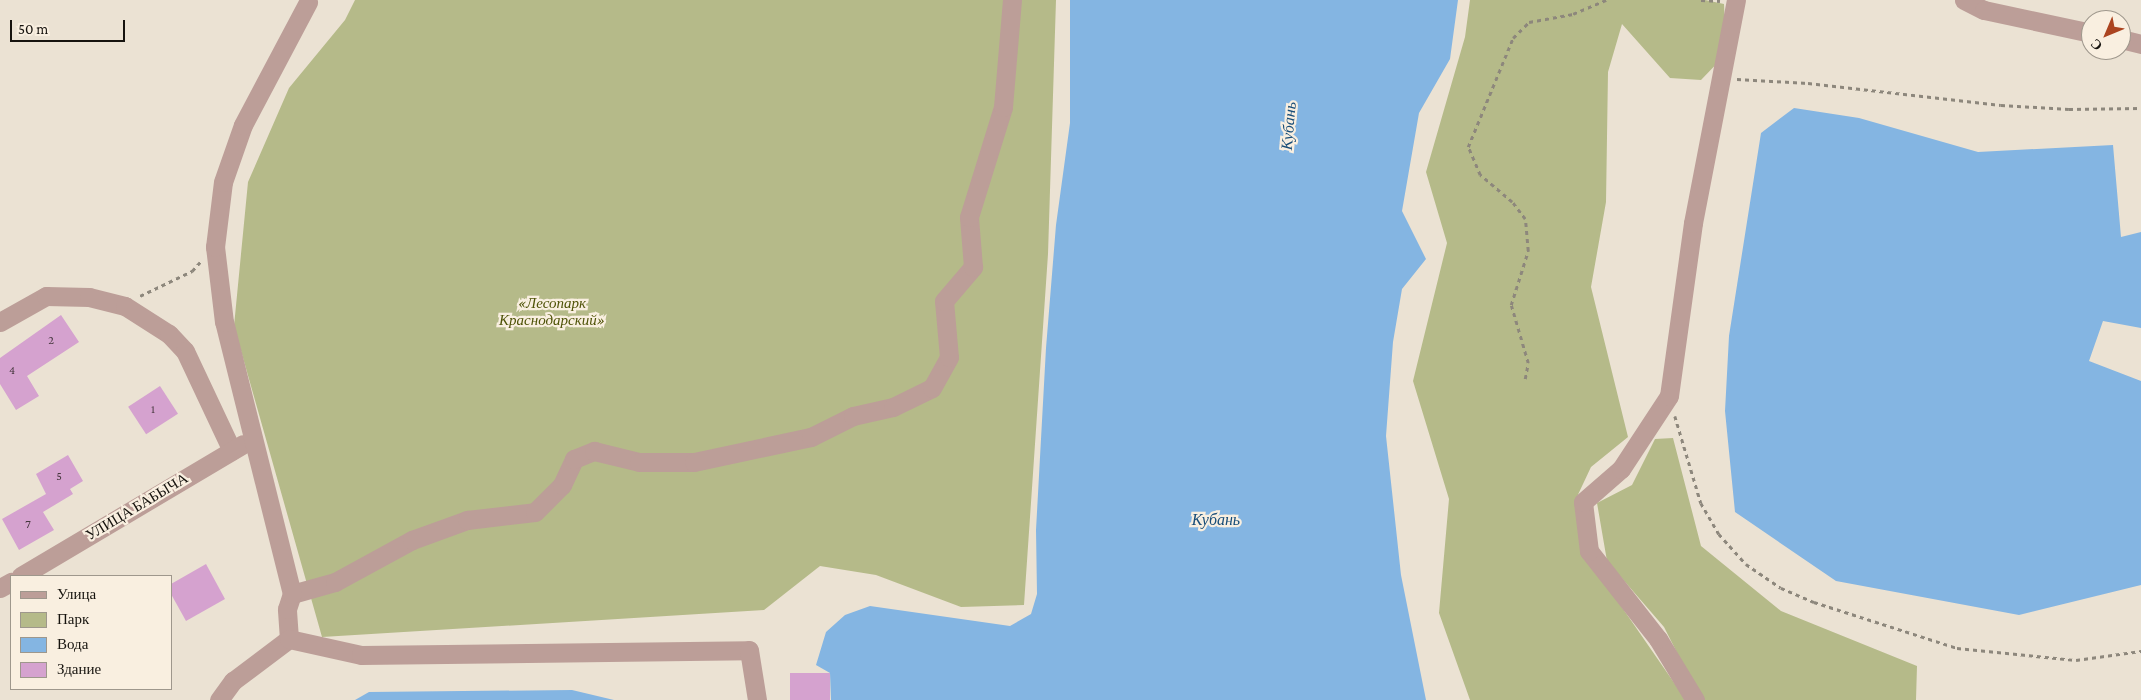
<!DOCTYPE html>
<html>
<head>
<meta charset="utf-8">
<style>
	body { margin:0 }
	#map { position:relative; width:2141px; height:700px; overflow:hidden; background:#ebe2d3; font-family:"Crimson Pro",serif }
	div>[style] { position:absolute }
	.green>* { inset:0; background:#b5ba89 }
	.water>* { inset:0; background:#84b5e2 }
	.building>* { inset:0; background:#d5a2cf; transform-origin:0 0 }
	.path>* { height:2.5px; margin-top:-1.25px; transform-origin:0; background:repeating-linear-gradient(90deg,#8d877c 0 4px,transparent 0 8px) }
	.minor>* { height:19px; margin:-9.5px; padding:0 9.5px; transform-origin:9.5px; border-radius:9.5px; background:#bc9e98 }
	span { translate:-50% -50%; white-space:nowrap; text-align:center; line-height:1.15; -webkit-text-stroke:4.5px #f9efe0; paint-order:stroke }
	.number-label { font-size:12px; color:#46373e }
	.number-label span { -webkit-text-stroke-width:0 }
	.park-label { font-size:15px; color:#4f5308; font-style:italic }
	.street-label { font-size:15px; color:#16130e }
	.water-label { font-size:16px; color:#184d78; font-style:italic }
	.legend { position:absolute; left:10px; top:575px; width:162px; height:115px; box-sizing:border-box; background:#f9efe0; border:1px solid #9e978c; margin:0; padding:6px 9px; list-style:none; font-size:15px; color:#16130e }
	.legend li { display:flex; align-items:center; gap:10px; height:25px }
	.legend b { width:25px; border:1px solid #9e978c }
	.north { position:absolute; left:2081px; top:10px; width:50px; height:50px; box-sizing:border-box; background:#f9efe0; border:1px solid #9e978c; border-radius:50%; rotate:225deg; font-size:14px; font-weight:700; line-height:20px; text-align:center; color:#16130e }
	.north::after { content:''; display:block; margin:auto; width:18px; height:22px; background:#ab4420; clip-path:polygon(50% 0,100% 100%,50% 72%,0 100%) }
	.scale { position:absolute; left:10px; top:20px; width:115px; height:22px; box-sizing:border-box; border:2px solid #16130e; border-top:0; padding-left:6px; font-size:15px; line-height:18px; white-space:nowrap; color:#16130e; -webkit-text-stroke:4px #f9efe0; paint-order:stroke }
</style>
</head>
<body>
<div id="map">
	<div class="green">
		<i style="clip-path:polygon(355px 0,1056px 0,1048px 254px,1024px 605px,961px 607px,876px 575px,820px 566px,764px 610px,322px 637px,234px 326px,248px 182px,289px 88px,345px 20px)"></i>
		<i style="clip-path:polygon(1470px 0,1705px 0,1724px 4px,1726px 54px,1701px 80px,1670px 78px,1622px 24px,1608px 72px,1606px 202px,1591px 287px,1628px 437px,1591px 467px,1575px 501px,1583px 551px,1686px 700px,1470px 700px,1439px 613px,1449px 499px,1413px 381px,1447px 243px,1426px 172px,1465px 37px)"></i>
		<i style="clip-path:polygon(1673px 438px,1701px 546px,1781px 611px,1917px 666px,1916px 700px,1701px 700px,1664px 627px,1607px 561px,1597px 503px,1632px 485px,1655px 439px)"></i>
	</div>
	<div class="water">
		<i style="clip-path:polygon(1070px 0,1458px 0,1450px 59px,1419px 113px,1402px 211px,1426px 259px,1402px 289px,1393px 342px,1386px 436px,1401px 575px,1426px 700px,831px 700px,830px 673px,816px 665px,826px 632px,845px 615px,870px 606px,1010px 626px,1031px 614px,1037px 594px,1036px 530px,1046px 348px,1056px 225px,1070px 123px)"></i>
		<i style="clip-path:polygon(1794px 108px,1859px 118px,1978px 152px,2113px 145px,2121px 237px,2141px 232px,2141px 328px,2103px 321px,2089px 361px,2141px 381px,2141px 585px,2019px 615px,1836px 581px,1735px 512px,1725px 411px,1729px 336px,1761px 133px)"></i>
		<i style="clip-path:polygon(572px 690px,614px 700px,355px 700px,369px 692px)"></i>
	</div>
	<div class="building">
		<i style="clip-path:polygon(61px 315px,79px 342px,27px 376px,39px 396px,16px 410px,0 384px,0 358px)"></i>
		<i style="left:160px;top:386px;width:33px;height:38px;rotate:57deg"></i>
		<i style="clip-path:polygon(68px 455px,83px 481px,70px 489px,73px 494px,43px 512px,54px 530px,19px 550px,2px 519px,46px 494px,36px 474px)"></i>
		<i style="clip-path:polygon(206px 564px,225px 599px,186px 621px,171px 594px,171px 584px)"></i>
		<i style="left:790px;top:673px;width:40px;height:27px"></i>
	</div>
	<div class="path">
		<i style="left:1701px;top:0;width:19px;rotate:3deg"></i>
		<i style="left:1737px;top:79px;width:71px;rotate:3.2deg"></i>
		<i style="left:1808px;top:83px;width:194px;rotate:6.5deg"></i>
		<i style="left:2001px;top:105px;width:68px;rotate:3.4deg"></i>
		<i style="left:2069px;top:109px;width:72px;rotate:-0.8deg"></i>
		<i style="left:140px;top:296px;width:58px;rotate:-25.7deg"></i>
		<i style="left:192px;top:271px;width:12px;rotate:-48deg"></i>
		<i style="left:1525px;top:379px;width:16px;rotate:-79deg"></i>
		<i style="left:1528px;top:363px;width:60px;rotate:-106.3deg"></i>
		<i style="left:1511px;top:305px;width:57px;rotate:-72.5deg"></i>
		<i style="left:1528px;top:251px;width:32px;rotate:-95deg"></i>
		<i style="left:1525px;top:219px;width:21px;rotate:-127deg"></i>
		<i style="left:1512px;top:202px;width:42px;rotate:-139.8deg"></i>
		<i style="left:1480px;top:175px;width:30px;rotate:-113deg"></i>
		<i style="left:1468px;top:147px;width:118px;rotate:-67.6deg"></i>
		<i style="left:1513px;top:38px;width:23px;rotate:-45deg"></i>
		<i style="left:1529px;top:22px;width:45px;rotate:-10.3deg"></i>
		<i style="left:1573px;top:14px;width:36px;rotate:-23deg"></i>
		<i style="left:1675px;top:416px;width:91px;rotate:73.4deg"></i>
		<i style="left:1701px;top:503px;width:36px;rotate:60deg"></i>
		<i style="left:1719px;top:534px;width:40px;rotate:48deg"></i>
		<i style="left:1746px;top:564px;width:42px;rotate:34.4deg"></i>
		<i style="left:1781px;top:588px;width:36px;rotate:23deg"></i>
		<i style="left:1814px;top:602px;width:150px;rotate:17.8deg"></i>
		<i style="left:1957px;top:648px;width:120px;rotate:5.8deg"></i>
		<i style="left:2076px;top:660px;width:66px;rotate:-7.9deg"></i>
	</div>
	<div class="minor">
		<i style="left:1964px;top:0;width:22px;rotate:27deg"></i>
		<i style="left:1984px;top:10px;width:109px;rotate:12.1deg"></i>
		<i style="left:2121px;top:39px;width:21px;rotate:14deg"></i>
		<i style="left:0;top:322px;width:53px;rotate:-29.5deg"></i>
		<i style="left:46px;top:296px;width:43px;rotate:1.3deg"></i>
		<i style="left:89px;top:297px;width:37px;rotate:14deg"></i>
		<i style="left:125px;top:306px;width:52px;rotate:32.5deg"></i>
		<i style="left:169px;top:334px;width:23px;rotate:47deg"></i>
		<i style="left:185px;top:351px;width:110px;rotate:64.8deg"></i>
		<i style="left:21px;top:576px;width:258px;rotate:-30.7deg"></i>
		<i style="left:0;top:588px;width:13px;rotate:-29deg"></i>
		<i style="left:292px;top:594px;width:45px;rotate:-15.6deg"></i>
		<i style="left:335px;top:582px;width:88px;rotate:-28.6deg"></i>
		<i style="left:412px;top:540px;width:59px;rotate:-20deg"></i>
		<i style="left:467px;top:520px;width:68px;rotate:-6.7deg"></i>
		<i style="left:535px;top:512px;width:38px;rotate:-45deg"></i>
		<i style="left:562px;top:485px;width:29px;rotate:-65deg"></i>
		<i style="left:574px;top:459px;width:22px;rotate:-22deg"></i>
		<i style="left:594px;top:451px;width:46px;rotate:13.7deg"></i>
		<i style="left:639px;top:462px;width:55px"></i>
		<i style="left:694px;top:462px;width:120px;rotate:-12.1deg"></i>
		<i style="left:811px;top:437px;width:47px;rotate:-26.6deg"></i>
		<i style="left:853px;top:416px;width:41px;rotate:-12.7deg"></i>
		<i style="left:893px;top:407px;width:43px;rotate:-26deg"></i>
		<i style="left:932px;top:388px;width:35px;rotate:-61deg"></i>
		<i style="left:949px;top:357px;width:56px;rotate:-95.1deg"></i>
		<i style="left:944px;top:301px;width:45px;rotate:-49.5deg"></i>
		<i style="left:973px;top:267px;width:50px;rotate:-94.6deg"></i>
		<i style="left:969px;top:217px;width:115px;rotate:-72.8deg"></i>
		<i style="left:1003px;top:107px;width:107px;rotate:-85.2deg"></i>
		<i style="left:289px;top:639px;width:30px;rotate:-94deg"></i>
		<i style="left:287px;top:609px;width:16px;rotate:-72deg"></i>
		<i style="left:292px;top:594px;width:280px;rotate:-104deg"></i>
		<i style="left:224px;top:322px;width:76px;rotate:-96.8deg"></i>
		<i style="left:215px;top:247px;width:65px;rotate:-83deg"></i>
		<i style="left:223px;top:182px;width:60px;rotate:-70.7deg"></i>
		<i style="left:243px;top:125px;width:139px;rotate:-62.1deg"></i>
		<i style="left:219px;top:700px;width:24px;rotate:-54deg"></i>
		<i style="left:233px;top:681px;width:70px;rotate:-36.9deg"></i>
		<i style="left:289px;top:639px;width:74px;rotate:12.5deg"></i>
		<i style="left:361px;top:655px;width:388px;rotate:-0.7deg"></i>
		<i style="left:749px;top:650px;width:51px;rotate:80.9deg"></i>
		<i style="left:1695px;top:700px;width:71px;rotate:-121.2deg"></i>
		<i style="left:1658px;top:639px;width:112px;rotate:-128.1deg"></i>
		<i style="left:1589px;top:551px;width:49px;rotate:-97deg"></i>
		<i style="left:1583px;top:502px;width:50px;rotate:-41deg"></i>
		<i style="left:1621px;top:469px;width:87px;rotate:-56.7deg"></i>
		<i style="left:1669px;top:396px;width:175px;rotate:-82.1deg"></i>
		<i style="left:1693px;top:223px;width:227px;rotate:-79.1deg"></i>
	</div>
	<div class="number-label">
		<span style="left:51px;top:341px">2</span>
		<span style="left:12px;top:371px">4</span>
		<span style="left:153px;top:410px">1</span>
		<span style="left:59px;top:477px">5</span>
		<span style="left:28px;top:525px">7</span>
	</div>
	<div class="park-label">
		<span style="left:552px;top:312px">«Лесопарк<br>Краснодарский»</span>
	</div>
	<div class="street-label">
		<span style="left:137px;top:507px;rotate:-31deg">УЛИЦА БАБЫЧА</span>
	</div>
	<div class="water-label">
		<span style="left:1289px;top:126px;rotate:-85deg">Кубань</span>
		<span style="left:1216px;top:520px">Кубань</span>
	</div>
	<ul class="legend">
	<li><b style="height:6px;background:#bc9e98"></b>Улица</li>
	<li><b style="height:14px;background:#b5ba89"></b>Парк</li>
	<li><b style="height:14px;background:#84b5e2"></b>Вода</li>
	<li><b style="height:14px;background:#d5a2cf"></b>Здание</li>
	</ul>
	<div class="north">С</div>
	<div class="scale">50 m</div>
</div>
</body>
</html>
